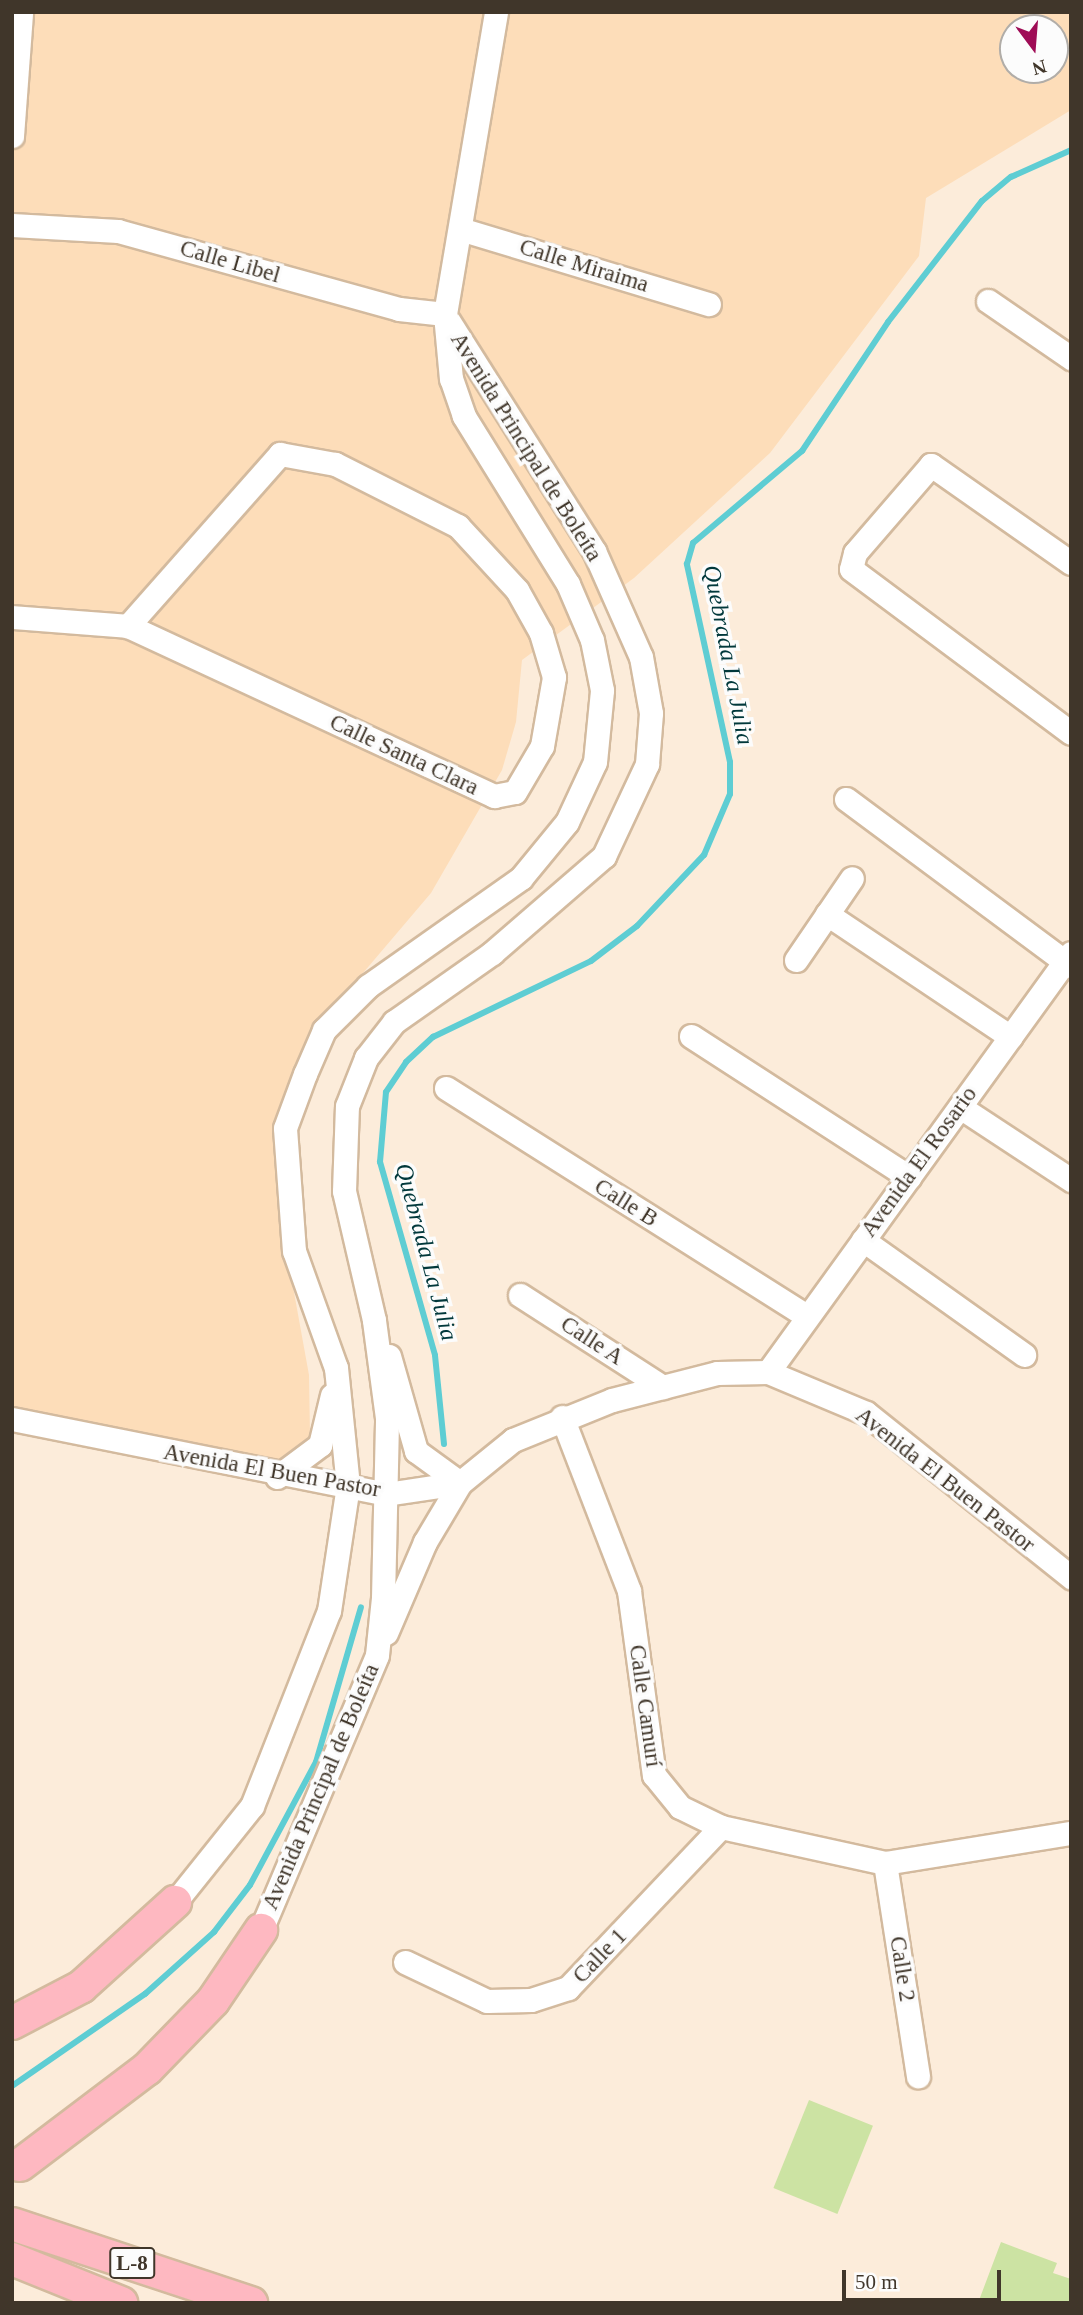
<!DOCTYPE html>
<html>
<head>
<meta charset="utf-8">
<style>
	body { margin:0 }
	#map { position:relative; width:1083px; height:2315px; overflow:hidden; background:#fcecda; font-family:"Times New Roman",serif }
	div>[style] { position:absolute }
	.built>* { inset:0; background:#fdddb9 }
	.green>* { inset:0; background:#cce3a3; transform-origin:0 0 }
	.stream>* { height:6px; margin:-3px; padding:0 3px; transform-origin:3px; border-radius:3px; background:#5ecdd3 }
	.roads { filter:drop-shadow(2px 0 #d3ba9e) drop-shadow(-2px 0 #d3ba9e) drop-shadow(0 2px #d3ba9e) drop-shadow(0 -2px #d3ba9e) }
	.minor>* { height:23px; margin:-11.5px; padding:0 11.5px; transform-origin:11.5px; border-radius:11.5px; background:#fff }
	.highway>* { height:32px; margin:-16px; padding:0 16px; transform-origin:16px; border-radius:16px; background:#feb8c1 }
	span { translate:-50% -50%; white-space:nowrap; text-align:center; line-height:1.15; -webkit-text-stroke:7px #fcfcfc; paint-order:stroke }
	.shield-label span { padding:2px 5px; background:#fcfcfc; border:2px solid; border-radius:5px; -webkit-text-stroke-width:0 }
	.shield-label { font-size:21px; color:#40362a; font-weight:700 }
	.street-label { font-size:23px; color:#40362a }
	.water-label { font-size:24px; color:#01383b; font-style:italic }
	.frame { position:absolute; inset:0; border:14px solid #40362a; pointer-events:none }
	.north { position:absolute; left:999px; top:14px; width:70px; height:70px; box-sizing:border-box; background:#fcfcfc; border:2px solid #b1ada8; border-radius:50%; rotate:164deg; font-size:19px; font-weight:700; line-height:28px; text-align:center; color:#40362a }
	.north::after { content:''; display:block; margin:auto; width:24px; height:32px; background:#9f0c56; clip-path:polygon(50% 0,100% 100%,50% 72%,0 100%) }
	.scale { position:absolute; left:842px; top:2270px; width:159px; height:32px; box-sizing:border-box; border:4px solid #40362a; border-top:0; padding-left:9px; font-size:21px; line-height:24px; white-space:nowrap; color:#40362a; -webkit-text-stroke:5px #fcfcfc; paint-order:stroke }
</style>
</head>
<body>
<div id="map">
	<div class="built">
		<i style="clip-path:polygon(evenodd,12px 12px,1071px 12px,1071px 110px,926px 198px,919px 256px,770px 453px,634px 578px,522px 660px,516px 722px,502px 770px,431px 893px,346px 993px,287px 1109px,288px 1259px,309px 1375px,310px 1435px,302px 1453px,279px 1466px,12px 1415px,12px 12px,1013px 28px,1055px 28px,1055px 70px,1013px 70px,1013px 28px)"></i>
	</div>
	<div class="green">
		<i style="left:809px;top:2100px;width:69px;height:95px;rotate:22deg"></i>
		<i style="clip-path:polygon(1001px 2242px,1057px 2263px,1053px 2273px,1071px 2279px,1071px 2303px,978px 2303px)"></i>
	</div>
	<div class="stream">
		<i style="left:444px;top:1444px;width:89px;rotate:-95.8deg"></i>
		<i style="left:435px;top:1355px;width:201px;rotate:-105.9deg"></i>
		<i style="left:380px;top:1162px;width:70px;rotate:-85.1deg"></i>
		<i style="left:386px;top:1092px;width:36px;rotate:-56deg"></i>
		<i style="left:406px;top:1062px;width:37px;rotate:-43deg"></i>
		<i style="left:433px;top:1037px;width:175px;rotate:-25.7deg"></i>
		<i style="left:591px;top:961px;width:58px;rotate:-37.3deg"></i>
		<i style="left:637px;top:926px;width:98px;rotate:-46.7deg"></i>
		<i style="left:704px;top:855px;width:66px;rotate:-66.9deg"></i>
		<i style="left:730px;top:794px;width:32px;rotate:-90deg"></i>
		<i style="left:730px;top:762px;width:203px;rotate:-102.3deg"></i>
		<i style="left:687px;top:564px;width:22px;rotate:-74deg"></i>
		<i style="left:693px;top:543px;width:143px;rotate:-40.2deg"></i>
		<i style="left:802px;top:451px;width:155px;rotate:-56.3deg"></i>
		<i style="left:888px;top:322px;width:153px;rotate:-52.2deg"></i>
		<i style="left:982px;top:201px;width:38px;rotate:-40deg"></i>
		<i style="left:1011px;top:177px;width:66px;rotate:-24.2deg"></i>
		<i style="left:12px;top:2086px;width:162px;rotate:-34.7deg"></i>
		<i style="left:145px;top:1994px;width:93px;rotate:-41.9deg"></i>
		<i style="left:214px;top:1932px;width:59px;rotate:-52.5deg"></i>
		<i style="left:250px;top:1885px;width:140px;rotate:-61.8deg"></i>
		<i style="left:316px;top:1762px;width:161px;rotate:-73.8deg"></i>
	</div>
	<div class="roads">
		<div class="minor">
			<i style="left:12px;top:136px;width:124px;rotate:-85.8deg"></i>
			<i style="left:12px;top:225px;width:106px;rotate:3.2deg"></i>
			<i style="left:118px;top:231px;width:292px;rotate:15.5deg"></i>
			<i style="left:399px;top:309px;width:46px;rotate:6.2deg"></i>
			<i style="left:460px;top:229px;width:260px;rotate:16.8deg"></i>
			<i style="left:988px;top:301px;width:101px;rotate:34.5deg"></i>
			<i style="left:1071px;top:563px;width:171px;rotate:-145deg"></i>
			<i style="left:931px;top:465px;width:116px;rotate:130.8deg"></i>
			<i style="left:855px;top:553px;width:16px;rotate:104deg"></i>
			<i style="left:851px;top:569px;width:274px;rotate:36.7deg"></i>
			<i style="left:12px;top:617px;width:116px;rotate:4.4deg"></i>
			<i style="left:128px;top:626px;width:404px;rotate:24.9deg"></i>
			<i style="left:494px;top:796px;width:21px;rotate:-11deg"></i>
			<i style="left:515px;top:792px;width:53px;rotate:-59.6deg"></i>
			<i style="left:542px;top:746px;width:70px;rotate:-80.1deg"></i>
			<i style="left:554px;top:677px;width:46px;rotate:-106.5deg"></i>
			<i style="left:541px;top:633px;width:49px;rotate:-119.2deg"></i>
			<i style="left:517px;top:590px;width:87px;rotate:-132.7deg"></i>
			<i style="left:458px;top:526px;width:138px;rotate:-153.2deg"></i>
			<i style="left:335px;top:464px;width:56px;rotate:-169.7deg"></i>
			<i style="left:280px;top:454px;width:230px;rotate:131.5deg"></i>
			<i style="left:846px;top:799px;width:280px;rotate:36.6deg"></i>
			<i style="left:827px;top:914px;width:221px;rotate:33.8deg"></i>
			<i style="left:796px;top:960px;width:99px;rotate:-55.7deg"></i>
			<i style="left:691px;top:1036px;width:260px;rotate:32.9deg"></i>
			<i style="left:446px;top:1088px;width:427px;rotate:32.3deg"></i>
			<i style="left:960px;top:1107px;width:133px;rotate:33.3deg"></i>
			<i style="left:863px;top:1240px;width:198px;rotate:35.5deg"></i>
			<i style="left:520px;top:1295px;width:170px;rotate:32.8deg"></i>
			<i style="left:389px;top:1356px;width:99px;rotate:74.1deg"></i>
			<i style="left:416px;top:1451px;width:54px;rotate:36deg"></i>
			<i style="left:768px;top:1372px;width:517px;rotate:-54.13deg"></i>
			<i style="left:562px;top:1417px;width:186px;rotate:68.9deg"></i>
			<i style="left:629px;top:1591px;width:186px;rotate:82.3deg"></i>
			<i style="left:654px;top:1775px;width:41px;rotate:50.9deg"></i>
			<i style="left:680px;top:1807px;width:46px;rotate:26deg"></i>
			<i style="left:721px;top:1827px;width:168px;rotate:12.4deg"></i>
			<i style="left:885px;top:1863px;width:188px;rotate:-9.2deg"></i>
			<i style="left:12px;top:1419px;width:381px;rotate:11.3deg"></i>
			<i style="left:386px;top:1494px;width:75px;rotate:-8.5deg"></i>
			<i style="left:460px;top:1483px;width:68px;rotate:-39.1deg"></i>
			<i style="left:513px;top:1440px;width:107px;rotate:-22deg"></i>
			<i style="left:612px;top:1400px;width:108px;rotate:-14.4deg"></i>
			<i style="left:717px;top:1373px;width:51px;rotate:-1.1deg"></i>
			<i style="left:768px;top:1372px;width:106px;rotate:22.7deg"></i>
			<i style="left:866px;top:1413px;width:263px;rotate:38.7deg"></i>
			<i style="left:277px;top:1477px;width:54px;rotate:-36.7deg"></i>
			<i style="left:320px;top:1445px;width:51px;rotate:-76.5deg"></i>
			<i style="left:386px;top:1633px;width:99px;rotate:-66.8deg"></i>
			<i style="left:425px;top:1542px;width:69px;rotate:-59.3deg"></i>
			<i style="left:885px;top:1863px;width:216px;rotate:81.2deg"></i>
			<i style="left:175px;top:1902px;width:123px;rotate:-51.3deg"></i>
			<i style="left:252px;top:1806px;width:210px;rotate:-68.5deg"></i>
			<i style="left:329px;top:1611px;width:126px;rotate:-81.4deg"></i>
			<i style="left:348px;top:1486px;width:119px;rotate:-95.8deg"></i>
			<i style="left:336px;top:1368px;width:124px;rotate:-109.7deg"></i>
			<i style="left:294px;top:1251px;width:123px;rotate:-94.2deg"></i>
			<i style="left:285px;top:1128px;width:58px;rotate:-69.7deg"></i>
			<i style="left:305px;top:1074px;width:48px;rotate:-66.6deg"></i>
			<i style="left:324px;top:1030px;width:62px;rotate:-45deg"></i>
			<i style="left:368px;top:986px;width:187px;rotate:-35.2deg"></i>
			<i style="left:521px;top:878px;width:72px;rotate:-50.6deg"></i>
			<i style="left:567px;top:822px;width:66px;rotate:-65deg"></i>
			<i style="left:595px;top:762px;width:72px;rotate:-84.4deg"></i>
			<i style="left:602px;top:690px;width:51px;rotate:-101.3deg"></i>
			<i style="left:592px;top:640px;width:61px;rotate:-113.2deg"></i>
			<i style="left:568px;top:584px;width:198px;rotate:-121.8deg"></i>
			<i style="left:464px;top:416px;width:39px;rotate:-109deg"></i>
			<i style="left:451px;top:379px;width:65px;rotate:-95.3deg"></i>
			<i style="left:445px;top:314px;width:306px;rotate:-80.4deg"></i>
			<i style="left:261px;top:1930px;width:298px;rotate:-67.1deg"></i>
			<i style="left:377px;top:1655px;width:57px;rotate:-84deg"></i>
			<i style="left:383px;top:1598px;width:180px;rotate:-88.7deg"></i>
			<i style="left:387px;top:1418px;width:99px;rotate:-97.6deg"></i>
			<i style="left:374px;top:1320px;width:132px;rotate:-103.1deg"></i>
			<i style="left:344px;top:1191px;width:85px;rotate:-88deg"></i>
			<i style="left:347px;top:1106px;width:52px;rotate:-68.4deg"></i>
			<i style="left:366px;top:1058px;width:46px;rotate:-52.1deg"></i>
			<i style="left:394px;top:1022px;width:120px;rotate:-35.1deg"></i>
			<i style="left:492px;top:953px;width:148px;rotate:-40.9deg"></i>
			<i style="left:604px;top:856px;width:102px;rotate:-64.9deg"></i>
			<i style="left:647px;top:764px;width:51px;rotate:-85.5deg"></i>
			<i style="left:651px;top:713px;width:57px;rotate:-100.1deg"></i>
			<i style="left:641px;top:657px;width:116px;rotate:-113.9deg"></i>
			<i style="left:594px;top:551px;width:270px;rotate:-122.3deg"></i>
			<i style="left:405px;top:1962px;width:91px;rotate:25.4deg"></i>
			<i style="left:487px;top:2001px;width:44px;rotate:-1.3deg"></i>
			<i style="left:531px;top:2000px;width:39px;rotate:-18deg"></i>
			<i style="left:568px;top:1988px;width:222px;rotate:-46.5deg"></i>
		</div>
		<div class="highway">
			<i style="left:12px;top:2023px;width:78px;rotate:-27.6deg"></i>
			<i style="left:81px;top:1987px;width:127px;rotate:-42.1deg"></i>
			<i style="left:20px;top:2165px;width:159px;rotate:-37.1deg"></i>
			<i style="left:147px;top:2069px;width:95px;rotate:-45.9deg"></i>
			<i style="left:213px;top:2001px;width:86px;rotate:-55.9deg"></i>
			<i style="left:12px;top:2224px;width:252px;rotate:18.3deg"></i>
			<i style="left:12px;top:2259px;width:118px;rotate:22deg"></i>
		</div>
	</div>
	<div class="shield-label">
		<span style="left:132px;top:2263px">L-8</span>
	</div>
	<div class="street-label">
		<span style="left:230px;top:262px;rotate:16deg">Calle Libel</span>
		<span style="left:584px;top:266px;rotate:17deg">Calle Miraima</span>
		<span style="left:526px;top:447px;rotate:58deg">Avenida Principal de Boleíta</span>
		<span style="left:404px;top:755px;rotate:25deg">Calle Santa Clara</span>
		<span style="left:919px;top:1162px;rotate:-54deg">Avenida El Rosario</span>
		<span style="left:626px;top:1203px;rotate:32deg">Calle B</span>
		<span style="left:592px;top:1341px;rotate:33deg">Calle A</span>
		<span style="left:272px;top:1471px;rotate:10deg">Avenida El Buen Pastor</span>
		<span style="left:945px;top:1480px;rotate:38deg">Avenida El Buen Pastor</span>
		<span style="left:645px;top:1706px;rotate:82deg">Calle Camurí</span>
		<span style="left:321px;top:1787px;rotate:-67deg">Avenida Principal de Boleíta</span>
		<span style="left:600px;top:1956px;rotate:-46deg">Calle 1</span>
		<span style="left:902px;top:1969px;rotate:81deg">Calle 2</span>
	</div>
	<div class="water-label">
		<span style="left:728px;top:655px;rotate:79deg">Quebrada La Julia</span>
		<span style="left:426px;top:1252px;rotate:75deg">Quebrada La Julia</span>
	</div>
	<div class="frame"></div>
	<div class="north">N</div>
	<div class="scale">50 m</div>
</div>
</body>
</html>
